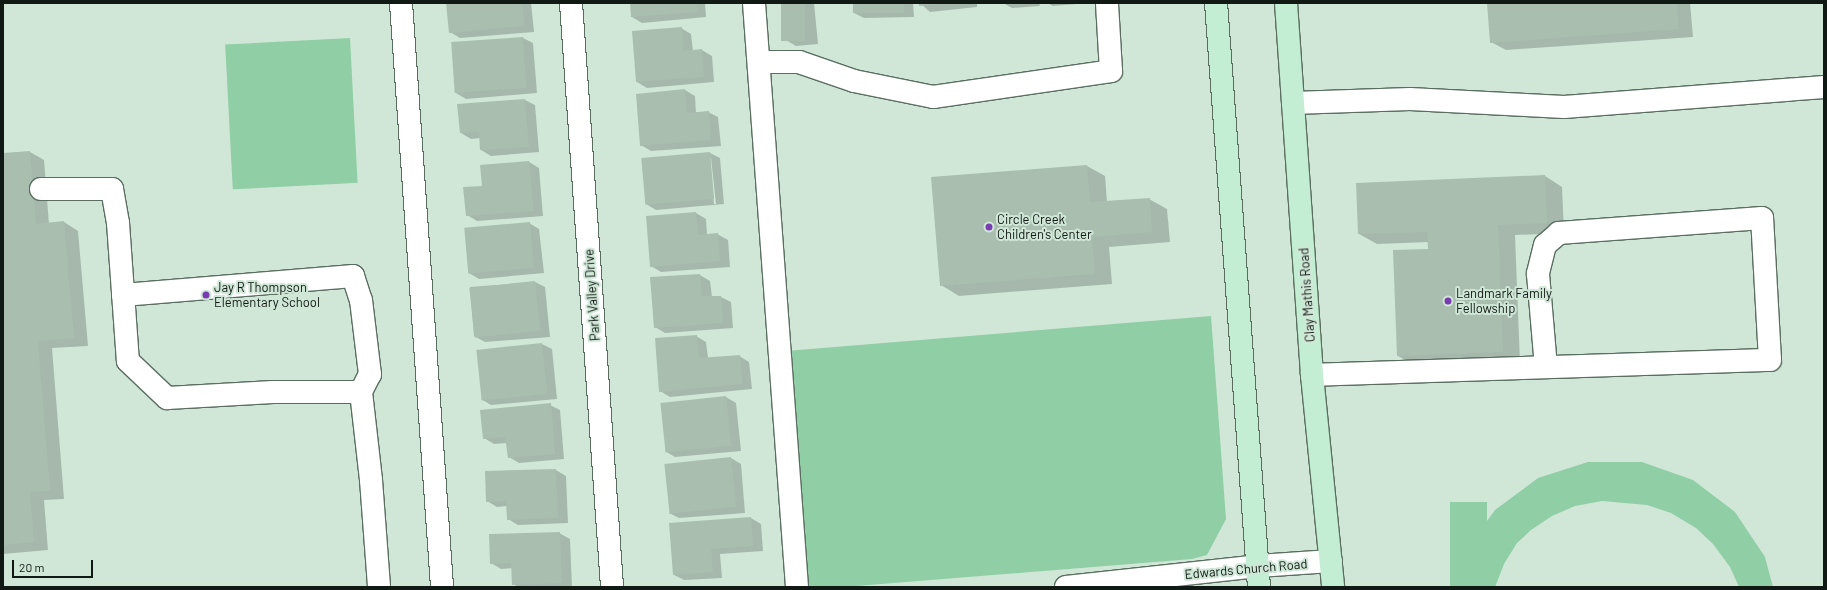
<!DOCTYPE html>
<html>
<head>
<meta charset="utf-8">
<style>
	body { margin:0 }
	#map { position:relative; width:1827px; height:590px; overflow:hidden; background:#d0e7d7; font-family:Barlow,sans-serif }
	div>[style] { position:absolute }
	.green>* { inset:0; background:#90cea6; transform-origin:0 0 }
	.shadow>* { inset:0; background:#0003 }
	.building>* { inset:0; background:#a9beaf; transform-origin:0 0 }
	.roads { filter:drop-shadow(1px 0 #5a6e60) drop-shadow(-1px 0 #5a6e60) drop-shadow(0 1px #5a6e60) drop-shadow(0 -1px #5a6e60) }
	.minor>* { height:22px; margin:-11px; padding:0 11px; transform-origin:11px; border-radius:11px; background:#fff }
	.major>* { height:22px; margin:-11px; padding:0 11px; transform-origin:11px; border-radius:11px; background:#c3eed3 }
	.dots>* { width:11px; height:11px; translate:-50% -50%; box-sizing:border-box; border:2px solid #d0e7d7; border-radius:50% }
	span { translate:-50% -50%; white-space:nowrap; text-align:center; line-height:1.15; -webkit-text-stroke:4px #d0e7d7; paint-order:stroke }
	.poi-label { font-size:13px; color:#111914 }
	.left { translate:0 -50%; text-align:left }
	.street-label { font-size:13px; color:#111914 }
	.frame { position:absolute; inset:0; border:4px solid #111914; pointer-events:none }
	.scale { position:absolute; left:12px; top:560px; width:81px; height:18px; box-sizing:border-box; border:2px solid #111914; border-top:0; padding-left:5px; font-size:12px; line-height:14px; white-space:nowrap; color:#111914; -webkit-text-stroke:3px #d0e7d7; paint-order:stroke }
</style>
</head>
<body>
<div id="map">
	<div class="green">
		<i style="left:350px;top:38px;width:145px;height:125px;rotate:87deg"></i>
		<i style="clip-path:polygon(1211px 316px,1226px 519px,1207px 555px,1192px 559px,844px 587px,805px 587px,786px 351px)"></i>
		<i style="clip-path:polygon(1588px 462px,1642px 462px,1693px 480px,1735px 512px,1765px 557px,1773px 587px,1739px 587px,1730px 567px,1713px 544px,1696px 528px,1671px 513px,1647px 505px,1602px 501px,1575px 506px,1552px 516px,1531px 530px,1517px 543px,1504px 564px,1495px 587px,1450px 587px,1450px 502px,1487px 502px,1487px 521px,1495px 510px,1538px 478px)"></i>
	</div>
	<div class="shadow">
		<i style="clip-path:polygon(447px 3px,531px 3px,534px 32px,460px 38px,450px 32px)"></i>
		<i style="clip-path:polygon(631px 3px,705px 3px,706px 17px,642px 23px,632px 17px)"></i>
		<i style="clip-path:polygon(782px 3px,814px 3px,818px 44px,796px 46px,786px 40px)"></i>
		<i style="clip-path:polygon(854px 3px,913px 3px,914px 17px,864px 18px,854px 13px)"></i>
		<i style="clip-path:polygon(920px 3px,977px 3px,977px 7px,930px 12px)"></i>
		<i style="clip-path:polygon(1003px 3px,1039px 3px,1040px 6px,1012px 8px)"></i>
		<i style="clip-path:polygon(1047px 3px,1077px 3px,1077px 4px,1053px 6px)"></i>
		<i style="clip-path:polygon(1488px 3px,1690px 3px,1693px 37px,1506px 50px,1491px 42px)"></i>
		<i style="clip-path:polygon(681px 28px,691px 34px,693px 51px,702px 50px,712px 56px,714px 82px,647px 88px,637px 82px)"></i>
		<i style="clip-path:polygon(523px 38px,533px 43px,537px 93px,466px 99px,456px 93px)"></i>
		<i style="clip-path:polygon(685px 90px,695px 96px,696px 113px,708px 112px,718px 117px,721px 146px,651px 151px,641px 145px)"></i>
		<i style="clip-path:polygon(525px 100px,535px 105px,539px 152px,491px 156px,481px 150px,480px 138px,471px 139px,461px 133px)"></i>
		<i style="clip-path:polygon(30px 152px,44px 160px,49px 224px,64px 222px,78px 231px,88px 346px,52px 348px,64px 499px,44px 500px,48px 550px,3px 554px,3px 154px)"></i>
		<i style="clip-path:polygon(evenodd,710px 153px,720px 158px,724px 204px,656px 210px,646px 204px,710px 153px,709px 158px,711px 158px,716px 204px,714px 204px,709px 158px)"></i>
		<i style="clip-path:polygon(529px 162px,539px 168px,543px 216px,477px 221px,467px 215px,483px 187px,482px 166px)"></i>
		<i style="clip-path:polygon(1087px 166px,1105px 176px,1107px 202px,1149px 199px,1167px 209px,1170px 242px,1109px 247px,1112px 284px,959px 296px,941px 285px)"></i>
		<i style="clip-path:polygon(1545px 176px,1562px 187px,1564px 233px,1515px 235px,1520px 362px,1416px 366px,1398px 356px,1429px 250px,1429px 242px,1377px 244px,1359px 234px)"></i>
		<i style="clip-path:polygon(696px 213px,706px 219px,707px 235px,717px 234px,728px 240px,730px 267px,661px 272px,651px 266px)"></i>
		<i style="clip-path:polygon(529px 223px,539px 229px,544px 273px,479px 279px,469px 273px)"></i>
		<i style="clip-path:polygon(700px 275px,710px 281px,712px 297px,721px 297px,731px 302px,733px 328px,665px 333px,655px 327px,651px 278px)"></i>
		<i style="clip-path:polygon(535px 282px,545px 287px,550px 337px,485px 342px,474px 336px,470px 287px)"></i>
		<i style="clip-path:polygon(696px 336px,706px 342px,708px 358px,739px 356px,749px 362px,752px 389px,670px 397px,660px 391px)"></i>
		<i style="clip-path:polygon(542px 344px,552px 349px,557px 399px,491px 405px,481px 399px)"></i>
		<i style="clip-path:polygon(726px 397px,736px 403px,741px 451px,675px 457px,665px 451px)"></i>
		<i style="clip-path:polygon(550px 405px,560px 410px,564px 459px,519px 463px,509px 457px,507px 443px,494px 444px,484px 438px)"></i>
		<i style="clip-path:polygon(731px 458px,741px 464px,745px 513px,679px 518px,669px 513px)"></i>
		<i style="clip-path:polygon(556px 470px,566px 476px,568px 523px,518px 525px,508px 519px,507px 506px,497px 507px,487px 501px)"></i>
		<i style="clip-path:polygon(751px 518px,761px 524px,763px 551px,720px 554px,722px 578px,684px 580px,674px 575px)"></i>
		<i style="clip-path:polygon(559px 533px,570px 539px,572px 587px,518px 587px,513px 584px,513px 568px,501px 569px,491px 563px)"></i>
	</div>
	<div class="building">
		<i style="clip-path:polygon(446px 3px,522px 3px,524px 26px,449px 33px)"></i>
		<i style="clip-path:polygon(630px 3px,696px 3px,697px 12px,631px 17px)"></i>
		<i style="left:781px;top:3px;width:24px;height:38px"></i>
		<i style="left:853px;top:3px;width:51px;height:10px"></i>
		<i style="clip-path:polygon(919px 3px,944px 3px,944px 4px,919px 6px)"></i>
		<i style="clip-path:polygon(1487px 3px,1677px 3px,1679px 29px,1490px 43px)"></i>
		<i style="clip-path:polygon(682px 27px,683px 51px,702px 49px,704px 77px,636px 82px,632px 31px)"></i>
		<i style="left:523px;top:37px;width:51px;height:72px;rotate:86deg"></i>
		<i style="clip-path:polygon(685px 89px,687px 113px,709px 111px,711px 140px,640px 146px,636px 94px)"></i>
		<i style="clip-path:polygon(525px 99px,529px 147px,480px 150px,479px 132px,460px 133px,457px 104px)"></i>
		<i style="clip-path:polygon(30px 151px,36px 224px,64px 221px,74px 338px,38px 341px,50px 491px,30px 492px,34px 542px,3px 545px,3px 153px)"></i>
		<i style="left:710px;top:152px;width:47px;height:69px;rotate:85deg"></i>
		<i style="clip-path:polygon(529px 161px,534px 211px,466px 216px,463px 187px,482px 186px,480px 165px)"></i>
		<i style="clip-path:polygon(1087px 165px,1090px 202px,1150px 198px,1152px 232px,1092px 237px,1095px 274px,940px 286px,931px 177px)"></i>
		<i style="clip-path:polygon(1545px 175px,1547px 223px,1498px 225px,1503px 352px,1397px 356px,1393px 250px,1428px 249px,1427px 232px,1358px 234px,1356px 183px)"></i>
		<i style="clip-path:polygon(696px 212px,698px 235px,718px 233px,720px 261px,650px 267px,646px 216px)"></i>
		<i style="left:530px;top:222px;width:46px;height:66px;rotate:85deg"></i>
		<i style="clip-path:polygon(700px 274px,702px 296px,721px 296px,723px 323px,654px 328px,650px 277px)"></i>
		<i style="left:535px;top:281px;width:50px;height:66px;rotate:84deg"></i>
		<i style="clip-path:polygon(697px 335px,699px 358px,740px 355px,743px 384px,659px 392px,655px 338px)"></i>
		<i style="left:542px;top:343px;width:51px;height:66px;rotate:84deg"></i>
		<i style="left:726px;top:396px;width:50px;height:66px;rotate:84deg"></i>
		<i style="clip-path:polygon(551px 403px,555px 454px,508px 458px,505px 437px,483px 439px,480px 410px)"></i>
		<i style="left:731px;top:457px;width:50px;height:67px;rotate:84deg"></i>
		<i style="clip-path:polygon(556px 469px,558px 518px,507px 520px,506px 501px,486px 502px,485px 471px)"></i>
		<i style="clip-path:polygon(751px 517px,753px 546px,711px 549px,713px 572px,673px 575px,669px 523px)"></i>
		<i style="clip-path:polygon(560px 532px,562px 583px,512px 585px,511px 563px,490px 564px,489px 534px)"></i>
	</div>
	<div class="roads">
		<div class="minor">
			<i style="left:401px;top:3px;width:585px;rotate:85.98deg"></i>
			<i style="left:571px;top:3px;width:585px;rotate:85.98deg"></i>
			<i style="left:754px;top:3px;width:586px;rotate:85.79deg"></i>
			<i style="left:759px;top:62px;width:40px"></i>
			<i style="left:799px;top:62px;width:58px;rotate:19.1deg"></i>
			<i style="left:854px;top:81px;width:81px;rotate:11.4deg"></i>
			<i style="left:933px;top:97px;width:180px;rotate:-8.3deg"></i>
			<i style="left:1111px;top:71px;width:68px;rotate:-93.4deg"></i>
			<i style="left:1293px;top:103px;width:117px;rotate:-2deg"></i>
			<i style="left:1410px;top:99px;width:154px;rotate:3deg"></i>
			<i style="left:1564px;top:107px;width:261px;rotate:-4.4deg"></i>
			<i style="left:41px;top:189px;width:71px"></i>
			<i style="left:112px;top:189px;width:35px;rotate:80deg"></i>
			<i style="left:118px;top:223px;width:138px;rotate:85.9deg"></i>
			<i style="left:128px;top:361px;width:54px;rotate:43.5deg"></i>
			<i style="left:167px;top:398px;width:106px;rotate:-3.2deg"></i>
			<i style="left:273px;top:392px;width:88px"></i>
			<i style="left:361px;top:392px;width:89px;rotate:83.5deg"></i>
			<i style="left:371px;top:480px;width:107px;rotate:85.7deg"></i>
			<i style="left:123px;top:295px;width:231px;rotate:-4.7deg"></i>
			<i style="left:353px;top:276px;width:25px;rotate:72deg"></i>
			<i style="left:361px;top:300px;width:75px;rotate:83.1deg"></i>
			<i style="left:370px;top:374px;width:20px;rotate:117deg"></i>
			<i style="left:1312px;top:375px;width:458px;rotate:-1.9deg"></i>
			<i style="left:1770px;top:360px;width:142px;rotate:-93.2deg"></i>
			<i style="left:1762px;top:218px;width:204px;rotate:175.8deg"></i>
			<i style="left:1559px;top:233px;width:18px;rotate:139deg"></i>
			<i style="left:1545px;top:245px;width:30px;rotate:104deg"></i>
			<i style="left:1538px;top:274px;width:93px;rotate:85.1deg"></i>
			<i style="left:1066px;top:587px;width:193px;rotate:-6.2deg"></i>
			<i style="left:1258px;top:566px;width:73px;rotate:-3.9deg"></i>
		</div>
		<div class="major">
			<i style="left:1216px;top:3px;width:586px;rotate:85.79deg"></i>
			<i style="left:1286px;top:3px;width:373px;rotate:86deg"></i>
			<i style="left:1312px;top:375px;width:213px;rotate:84.3deg"></i>
		</div>
	</div>
	<div class="dots">
		<i style="left:989px;top:227px;background:#7a3cb1"></i>
		<i style="left:206px;top:295px;background:#7a3cb1"></i>
		<i style="left:1448px;top:301px;background:#7a3cb1"></i>
	</div>
	<div class="poi-label">
		<span class="left" style="left:997px;top:227px">Circle Creek<br>Children's Center</span>
		<span class="left" style="left:214px;top:295px">Jay R Thompson<br>Elementary School</span>
		<span class="left" style="left:1456px;top:301px">Landmark Family<br>Fellowship</span>
	</div>
	<div class="street-label">
		<span style="left:592px;top:295px;rotate:-94deg">Park Valley Drive</span>
		<span style="left:1307px;top:295px;rotate:-94deg">Clay Mathis Road</span>
		<span style="left:1246px;top:569px;rotate:-5deg">Edwards Church Road</span>
	</div>
	<div class="frame"></div>
	<div class="scale">20 m</div>
</div>
</body>
</html>
